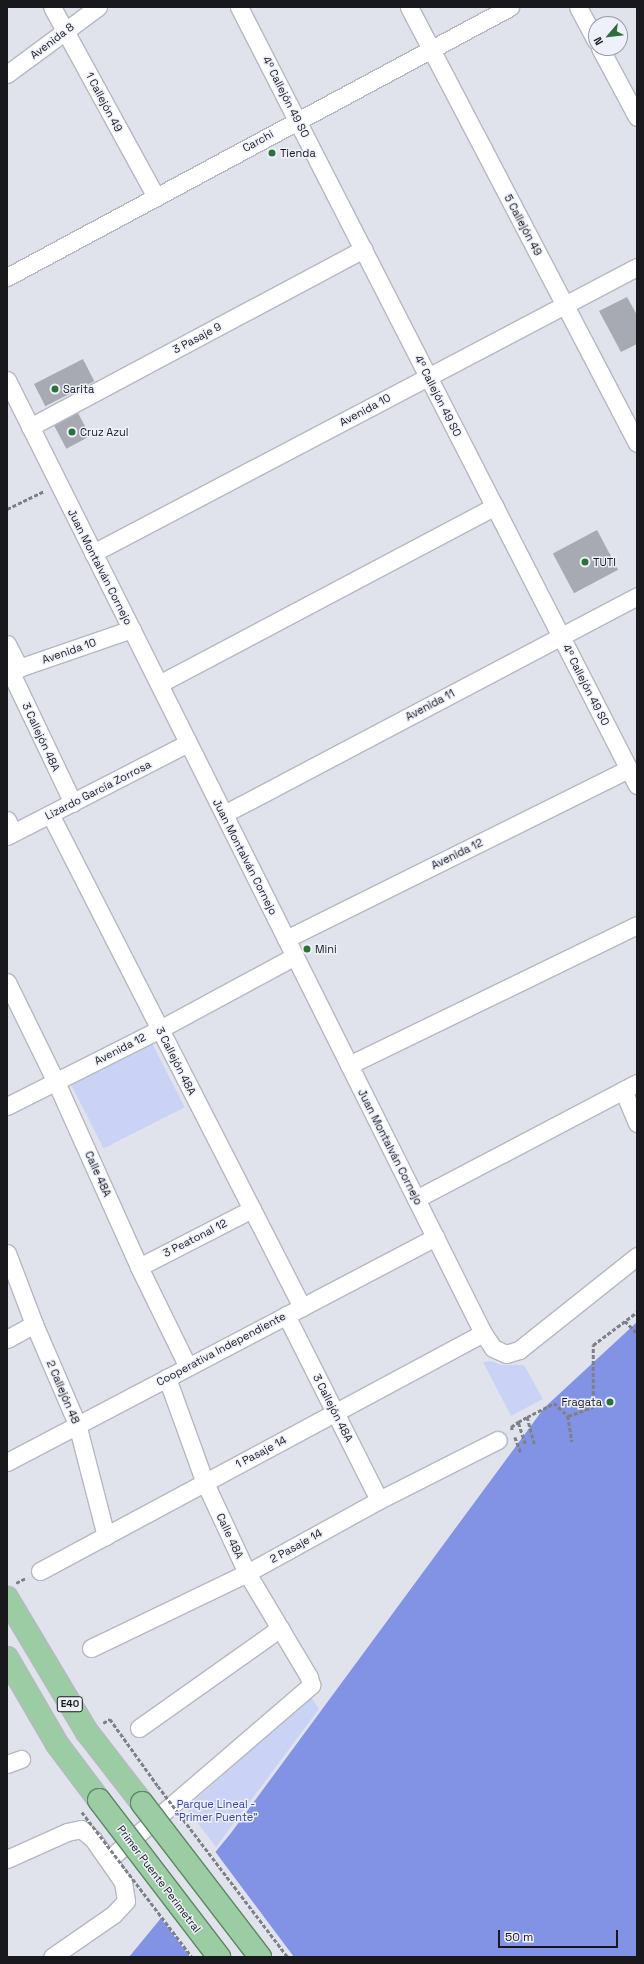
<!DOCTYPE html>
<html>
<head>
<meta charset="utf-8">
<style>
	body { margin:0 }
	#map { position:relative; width:644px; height:1964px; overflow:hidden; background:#e1e3ec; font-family:"Space Grotesk",sans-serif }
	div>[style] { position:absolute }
	.green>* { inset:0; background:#cad3f6; transform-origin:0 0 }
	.water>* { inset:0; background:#8293e6 }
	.pier>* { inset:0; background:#e1e3ec }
	.building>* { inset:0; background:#a7aab2; transform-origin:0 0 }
	.path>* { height:2.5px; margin-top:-1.25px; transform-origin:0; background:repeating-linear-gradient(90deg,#7f8087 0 4px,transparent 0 6px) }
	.roads { filter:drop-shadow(1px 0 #b6b8c1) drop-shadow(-1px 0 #b6b8c1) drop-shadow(0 1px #b6b8c1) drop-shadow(0 -1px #b6b8c1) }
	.minor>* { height:17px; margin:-8.5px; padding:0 8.5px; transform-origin:8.5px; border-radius:8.5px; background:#fff }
	.trunk>* { height:22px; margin:-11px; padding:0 11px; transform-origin:11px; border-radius:11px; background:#9ccca3 }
	.path-bridge>* { height:2.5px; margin-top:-1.25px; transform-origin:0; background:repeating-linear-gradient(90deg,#7f8087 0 4px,transparent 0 6px) }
	.bridges { filter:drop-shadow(1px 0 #5f8665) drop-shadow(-1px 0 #5f8665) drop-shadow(0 1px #5f8665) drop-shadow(0 -1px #5f8665) }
	.trunk-bridge>* { height:22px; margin:-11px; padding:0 11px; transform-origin:11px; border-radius:11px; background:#9ccca3 }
	.dots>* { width:11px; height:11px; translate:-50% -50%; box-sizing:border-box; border:2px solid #eef1fa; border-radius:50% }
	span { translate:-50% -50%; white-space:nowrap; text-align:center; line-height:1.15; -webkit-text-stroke:3px #eef1fa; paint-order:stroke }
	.shield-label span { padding:1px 3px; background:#eef1fa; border:1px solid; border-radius:3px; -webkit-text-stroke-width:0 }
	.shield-label { font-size:10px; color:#19191d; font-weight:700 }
	.street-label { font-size:11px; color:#19191d }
	.poi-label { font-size:11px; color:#19191d }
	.left { translate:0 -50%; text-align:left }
	.right { translate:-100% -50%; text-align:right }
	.park-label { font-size:11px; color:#3a43a4 }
	.frame { position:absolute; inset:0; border:8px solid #19191d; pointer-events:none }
	.north { position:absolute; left:588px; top:16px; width:40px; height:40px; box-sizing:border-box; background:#eef1fa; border:1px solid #999ba2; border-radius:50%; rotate:242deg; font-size:11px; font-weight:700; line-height:16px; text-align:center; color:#19191d }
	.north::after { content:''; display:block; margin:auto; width:14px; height:18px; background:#2d703b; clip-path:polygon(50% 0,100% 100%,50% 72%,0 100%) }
	.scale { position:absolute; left:498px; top:1930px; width:120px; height:18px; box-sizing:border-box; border:2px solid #19191d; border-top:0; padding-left:5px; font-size:12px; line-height:14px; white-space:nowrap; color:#19191d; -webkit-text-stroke:3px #eef1fa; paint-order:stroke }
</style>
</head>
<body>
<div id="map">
	<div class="green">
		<i style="left:152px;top:1043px;width:72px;height:91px;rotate:63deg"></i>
		<i style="clip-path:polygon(491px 1361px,501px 1365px,524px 1365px,543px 1399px,511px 1416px,483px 1362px)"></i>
		<i style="clip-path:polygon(311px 1697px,319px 1709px,216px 1847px,186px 1808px)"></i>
	</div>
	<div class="water">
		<i style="clip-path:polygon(637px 1322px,637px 1957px,129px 1957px,231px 1833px,544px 1408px)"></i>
	</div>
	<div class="pier">
		<i style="clip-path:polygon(214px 1850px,294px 1957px,190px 1957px,160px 1917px)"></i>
	</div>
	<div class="building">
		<i style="clip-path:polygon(627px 297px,637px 315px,637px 344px,621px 352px,599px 311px)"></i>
		<i style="left:83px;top:359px;width:25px;height:55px;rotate:63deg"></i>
		<i style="left:78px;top:413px;width:26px;height:27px;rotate:62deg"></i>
		<i style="left:597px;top:530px;width:45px;height:50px;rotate:62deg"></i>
	</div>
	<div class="path">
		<i style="left:7px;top:509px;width:41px;rotate:-25.9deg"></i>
		<i style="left:625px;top:1321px;width:17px;rotate:45deg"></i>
		<i style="left:568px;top:1416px;width:27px;rotate:-20deg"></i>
		<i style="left:593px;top:1407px;width:62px;rotate:-90deg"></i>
		<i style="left:593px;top:1345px;width:55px;rotate:-36.9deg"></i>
		<i style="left:512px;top:1430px;width:3px;rotate:-108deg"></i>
		<i style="left:511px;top:1427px;width:9px;rotate:-36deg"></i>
		<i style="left:515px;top:1437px;width:17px;rotate:69deg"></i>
		<i style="left:525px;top:1444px;width:23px;rotate:-108deg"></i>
		<i style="left:518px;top:1422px;width:10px;rotate:-29deg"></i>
		<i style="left:534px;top:1444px;width:28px;rotate:-105deg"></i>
		<i style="left:527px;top:1417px;width:30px;rotate:-27deg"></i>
		<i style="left:554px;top:1403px;width:19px;rotate:43deg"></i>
		<i style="left:568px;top:1416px;width:26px;rotate:81deg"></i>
		<i style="left:16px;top:1583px;width:11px;rotate:-27deg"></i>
		<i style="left:103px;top:1723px;width:8px;rotate:-30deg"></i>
		<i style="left:110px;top:1719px;width:82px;rotate:54.4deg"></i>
	</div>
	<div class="roads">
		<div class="minor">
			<i style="left:52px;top:7px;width:217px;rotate:61.3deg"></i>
			<i style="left:239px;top:7px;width:874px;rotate:62.91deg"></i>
			<i style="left:409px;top:7px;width:492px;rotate:62.4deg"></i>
			<i style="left:578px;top:7px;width:38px;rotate:62deg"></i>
			<i style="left:600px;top:48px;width:78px;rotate:61.8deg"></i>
			<i style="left:7px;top:74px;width:113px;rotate:-36.4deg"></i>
			<i style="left:7px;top:277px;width:571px;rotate:-28.23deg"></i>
			<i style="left:7px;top:380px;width:1065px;rotate:63.46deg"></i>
			<i style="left:483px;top:1333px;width:18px;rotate:56deg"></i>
			<i style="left:493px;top:1348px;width:14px;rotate:25deg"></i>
			<i style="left:506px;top:1354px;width:14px;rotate:-17deg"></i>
			<i style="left:519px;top:1350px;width:151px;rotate:-38.5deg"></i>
			<i style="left:30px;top:427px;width:378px;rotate:-28.1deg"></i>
			<i style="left:93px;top:553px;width:615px;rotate:-27.73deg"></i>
			<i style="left:7px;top:644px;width:27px;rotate:63deg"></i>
			<i style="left:10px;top:671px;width:146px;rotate:64.5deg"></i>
			<i style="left:7px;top:672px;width:132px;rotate:-19deg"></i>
			<i style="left:159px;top:684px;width:380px;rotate:-27.9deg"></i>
			<i style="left:50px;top:814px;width:554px;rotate:62.93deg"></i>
			<i style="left:224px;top:814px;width:467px;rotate:-27.8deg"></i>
			<i style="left:7px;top:820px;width:14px;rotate:65deg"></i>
			<i style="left:7px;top:836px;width:203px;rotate:-27.2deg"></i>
			<i style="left:286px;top:939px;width:383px;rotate:-26.4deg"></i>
			<i style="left:7px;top:982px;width:111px;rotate:63.9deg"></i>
			<i style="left:56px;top:1082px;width:203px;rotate:65.8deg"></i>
			<i style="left:139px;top:1267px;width:111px;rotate:63.9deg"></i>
			<i style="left:349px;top:1065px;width:320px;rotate:-25.9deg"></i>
			<i style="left:623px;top:1090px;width:36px;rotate:67deg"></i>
			<i style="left:7px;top:1106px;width:171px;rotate:-26.7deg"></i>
			<i style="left:160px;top:1029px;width:153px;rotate:-28.4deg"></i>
			<i style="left:416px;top:1199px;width:250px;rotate:-27.7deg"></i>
			<i style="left:7px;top:1253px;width:76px;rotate:69.2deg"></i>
			<i style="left:34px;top:1324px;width:109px;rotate:66.7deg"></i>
			<i style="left:77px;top:1424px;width:116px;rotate:75.5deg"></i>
			<i style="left:139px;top:1267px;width:127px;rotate:-27.2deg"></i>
			<i style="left:286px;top:1315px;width:207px;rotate:63.3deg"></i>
			<i style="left:7px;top:1339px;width:31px;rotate:-29deg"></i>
			<i style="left:7px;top:1462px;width:484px;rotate:-27.7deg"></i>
			<i style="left:40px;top:1571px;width:503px;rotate:-28.25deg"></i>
			<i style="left:91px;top:1648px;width:173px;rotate:-25.7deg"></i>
			<i style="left:247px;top:1573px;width:151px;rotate:-28.9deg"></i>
			<i style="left:379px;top:1500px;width:133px;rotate:-26.8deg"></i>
			<i style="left:139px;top:1728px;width:173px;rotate:-35.3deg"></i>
			<i style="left:7px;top:1764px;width:15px;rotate:-20deg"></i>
			<i style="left:7px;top:1859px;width:66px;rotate:-24.2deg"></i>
			<i style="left:67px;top:1832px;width:14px;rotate:-12deg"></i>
			<i style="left:81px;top:1829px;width:16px;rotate:40deg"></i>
			<i style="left:93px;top:1839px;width:52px;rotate:55.1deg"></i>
			<i style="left:123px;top:1882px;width:19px;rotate:81deg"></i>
			<i style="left:126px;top:1901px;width:18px;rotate:133deg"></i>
			<i style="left:114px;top:1914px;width:75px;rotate:145.3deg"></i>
			<i style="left:109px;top:1859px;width:267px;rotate:-40.7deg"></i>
			<i style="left:311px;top:1685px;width:8px;rotate:-104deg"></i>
			<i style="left:309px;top:1677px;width:121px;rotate:-120.8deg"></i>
			<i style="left:247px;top:1573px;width:99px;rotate:-115deg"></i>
			<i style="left:205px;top:1483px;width:112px;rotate:-109.9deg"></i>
		</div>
		<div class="trunk">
			<i style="left:7px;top:1598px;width:156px;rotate:59.2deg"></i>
			<i style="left:87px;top:1732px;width:90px;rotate:52.2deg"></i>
			<i style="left:7px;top:1658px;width:99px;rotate:59.8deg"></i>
			<i style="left:57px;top:1744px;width:70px;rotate:53.1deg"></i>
		</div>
	</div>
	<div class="path-bridge">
		<i style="left:158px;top:1786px;width:215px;rotate:52.8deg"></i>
		<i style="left:82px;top:1812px;width:182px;rotate:52.8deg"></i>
	</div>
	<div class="bridges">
		<div class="trunk-bridge">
			<i style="left:99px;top:1800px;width:198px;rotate:52.6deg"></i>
			<i style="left:142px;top:1803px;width:194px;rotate:52.5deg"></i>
		</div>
	</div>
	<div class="dots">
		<i style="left:272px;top:153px;background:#2d703b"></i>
		<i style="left:55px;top:389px;background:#2d703b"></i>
		<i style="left:72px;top:432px;background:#2d703b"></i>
		<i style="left:585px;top:562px;background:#2d703b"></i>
		<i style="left:307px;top:949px;background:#2d703b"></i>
		<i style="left:610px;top:1402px;background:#2d703b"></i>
	</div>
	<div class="shield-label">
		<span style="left:70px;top:1704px">E40</span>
	</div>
	<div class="street-label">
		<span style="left:52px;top:41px;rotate:-37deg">Avenida 8</span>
		<span style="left:286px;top:97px;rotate:63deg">4º Callejón 49 SO</span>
		<span style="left:104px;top:102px;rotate:62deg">1 Callejón 49</span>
		<span style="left:258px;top:141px;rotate:-29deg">Carchi</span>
		<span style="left:523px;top:225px;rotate:62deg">5 Callejón 49</span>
		<span style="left:197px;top:338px;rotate:-28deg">3 Pasaje 9</span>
		<span style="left:438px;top:396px;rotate:63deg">4º Callejón 49 SO</span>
		<span style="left:365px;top:410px;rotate:-28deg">Avenida 10</span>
		<span style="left:100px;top:567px;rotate:63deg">Juan Montalván Cornejo</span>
		<span style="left:69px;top:651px;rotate:-19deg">Avenida 10</span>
		<span style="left:586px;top:685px;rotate:63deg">4º Callejón 49 SO</span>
		<span style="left:430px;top:705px;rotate:-28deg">Avenida 11</span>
		<span style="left:41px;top:737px;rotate:65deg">3 Callejón 48A</span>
		<span style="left:98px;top:790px;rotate:-27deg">Lizardo García Zorrosa</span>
		<span style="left:457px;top:854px;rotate:-26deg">Avenida 12</span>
		<span style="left:245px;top:857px;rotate:63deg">Juan Montalván Cornejo</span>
		<span style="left:120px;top:1049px;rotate:-27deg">Avenida 12</span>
		<span style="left:176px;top:1061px;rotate:63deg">3 Callejón 48A</span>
		<span style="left:390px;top:1147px;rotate:63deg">Juan Montalván Cornejo</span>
		<span style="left:98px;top:1174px;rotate:66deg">Calle 48A</span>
		<span style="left:195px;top:1238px;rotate:-27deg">3 Peatonal 12</span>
		<span style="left:221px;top:1349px;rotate:-28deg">Cooperativa Independiente</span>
		<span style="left:63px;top:1392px;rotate:67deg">2 Callejón 48</span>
		<span style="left:333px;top:1408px;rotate:63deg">3 Callejón 48A</span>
		<span style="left:261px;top:1452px;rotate:-28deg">1 Pasaje 14</span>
		<span style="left:230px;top:1536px;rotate:65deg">Calle 48A</span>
		<span style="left:296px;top:1546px;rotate:-29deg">2 Pasaje 14</span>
		<span style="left:159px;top:1879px;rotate:53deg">Primer Puente Perimetral</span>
	</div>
	<div class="poi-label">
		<span class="left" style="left:280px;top:153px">Tienda</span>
		<span class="left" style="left:63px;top:389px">Sarita</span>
		<span class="left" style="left:80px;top:432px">Cruz Azul</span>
		<span class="left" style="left:593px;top:562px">TUTI</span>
		<span class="left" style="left:315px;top:949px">Mini</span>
		<span class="right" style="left:602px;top:1402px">Fragata</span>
	</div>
	<div class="park-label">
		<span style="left:216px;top:1811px">Parque Lineal -<br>"Primer Puente"</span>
	</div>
	<div class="frame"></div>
	<div class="north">N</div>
	<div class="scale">50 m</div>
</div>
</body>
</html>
